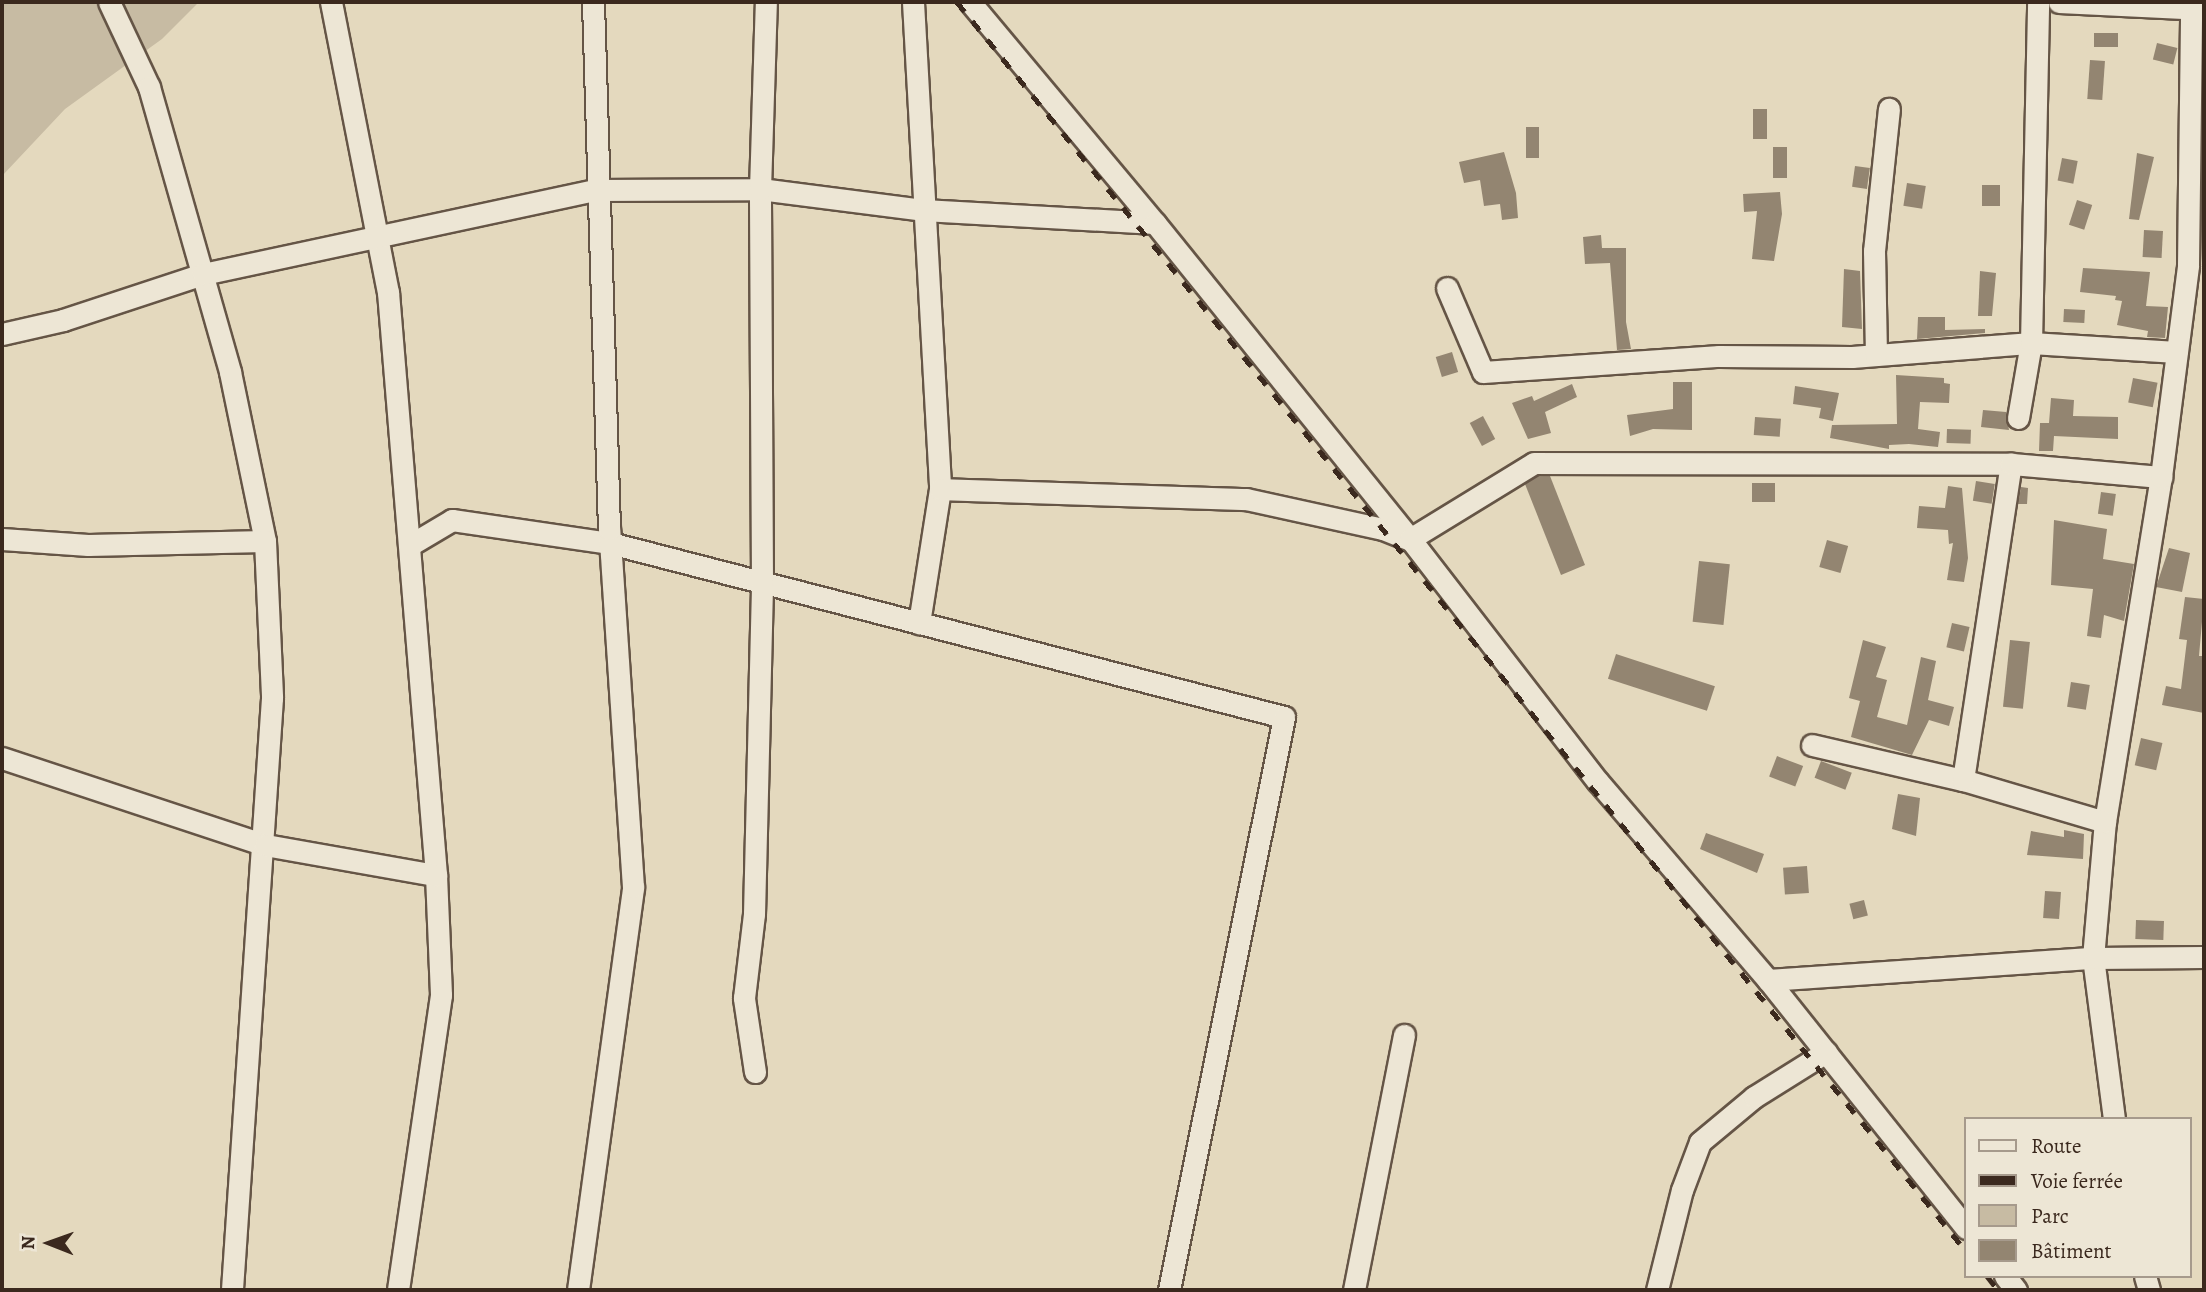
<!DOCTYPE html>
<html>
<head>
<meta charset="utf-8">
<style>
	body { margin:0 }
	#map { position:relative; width:2206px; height:1292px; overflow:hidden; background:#e4d9be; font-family:Alegreya,serif }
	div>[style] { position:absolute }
	.green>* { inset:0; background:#c7bba3 }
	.building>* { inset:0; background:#938571; transform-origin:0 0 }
	.roads { filter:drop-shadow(2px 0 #655546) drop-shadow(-2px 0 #655546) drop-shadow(0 2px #655546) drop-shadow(0 -2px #655546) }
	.street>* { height:21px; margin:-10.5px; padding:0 10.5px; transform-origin:10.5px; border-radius:10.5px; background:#ede6d5 }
	.rail>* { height:5px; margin-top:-2.5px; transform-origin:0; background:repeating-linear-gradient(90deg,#3b291e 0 12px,transparent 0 24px) }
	span { translate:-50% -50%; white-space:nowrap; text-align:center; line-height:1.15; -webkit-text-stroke:7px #ede6d5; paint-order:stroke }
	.frame { position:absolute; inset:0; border:4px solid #3b291e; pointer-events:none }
	.legend { position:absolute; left:1964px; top:1117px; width:228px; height:161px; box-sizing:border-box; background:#ede6d5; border:2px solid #a69a8c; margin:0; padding:9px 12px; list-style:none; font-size:21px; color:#3b291e }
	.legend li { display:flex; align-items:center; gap:14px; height:35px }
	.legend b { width:35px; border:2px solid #a69a8c }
	.north { position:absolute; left:14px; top:1208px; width:70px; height:70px; -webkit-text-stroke:5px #ede6d5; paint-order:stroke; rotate:271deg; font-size:19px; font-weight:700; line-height:28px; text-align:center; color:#3b291e }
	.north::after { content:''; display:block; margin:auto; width:24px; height:32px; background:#3b291e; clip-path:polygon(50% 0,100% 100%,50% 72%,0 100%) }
</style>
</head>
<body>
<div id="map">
	<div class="green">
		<i style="clip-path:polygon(2px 2px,199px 2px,162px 39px,65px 109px,2px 176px)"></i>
	</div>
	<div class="building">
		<i style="left:2094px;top:33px;width:24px;height:14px"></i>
		<i style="left:2157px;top:43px;width:21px;height:17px;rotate:14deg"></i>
		<i style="left:2090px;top:60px;width:15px;height:39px;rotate:4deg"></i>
		<i style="left:1753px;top:109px;width:14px;height:30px"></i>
		<i style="left:1526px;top:127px;width:13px;height:31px"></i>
		<i style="left:1773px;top:147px;width:14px;height:31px"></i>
		<i style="clip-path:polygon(1504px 152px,1516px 193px,1518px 218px,1502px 220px,1500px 204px,1484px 206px,1480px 180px,1464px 183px,1459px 162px)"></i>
		<i style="clip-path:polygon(2137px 153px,2154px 157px,2139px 220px,2129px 219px)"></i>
		<i style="left:2062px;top:158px;width:16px;height:23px;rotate:11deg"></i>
		<i style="left:1855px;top:166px;width:15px;height:21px;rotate:8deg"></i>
		<i style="left:1907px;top:183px;width:19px;height:23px;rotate:9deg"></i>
		<i style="left:1982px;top:185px;width:18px;height:21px"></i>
		<i style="clip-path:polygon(1780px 192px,1782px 214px,1774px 261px,1752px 259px,1757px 211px,1744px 212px,1743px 194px)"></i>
		<i style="left:2077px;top:200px;width:16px;height:26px;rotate:18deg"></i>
		<i style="left:2144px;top:230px;width:19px;height:27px;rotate:3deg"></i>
		<i style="clip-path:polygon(1601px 235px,1602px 248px,1626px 248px,1626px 322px,1631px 349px,1617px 350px,1610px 263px,1585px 264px,1583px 237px)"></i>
		<i style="clip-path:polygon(2083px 268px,2150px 272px,2146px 306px,2168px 307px,2165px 338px,2147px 337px,2148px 331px,2117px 325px,2122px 301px,2115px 300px,2116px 296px,2080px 292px)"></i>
		<i style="clip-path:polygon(1844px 269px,1860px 271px,1862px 329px,1842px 327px)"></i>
		<i style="clip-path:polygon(1980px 271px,1996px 273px,1992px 316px,1978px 316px)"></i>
		<i style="left:2064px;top:309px;width:21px;height:13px;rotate:3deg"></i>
		<i style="clip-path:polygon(1918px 317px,1945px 317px,1945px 330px,1985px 329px,1985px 333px,1917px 339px)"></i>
		<i style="left:1452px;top:352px;width:21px;height:17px;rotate:73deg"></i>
		<i style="clip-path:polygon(1896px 375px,1944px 378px,1944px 383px,1950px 384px,1949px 403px,1920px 402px,1918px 429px,1940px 432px,1938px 447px,1909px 444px,1889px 445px,1889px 449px,1830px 438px,1832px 425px,1897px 424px)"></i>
		<i style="left:2133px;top:378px;width:25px;height:25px;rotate:11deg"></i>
		<i style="clip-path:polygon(1673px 382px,1692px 382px,1692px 430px,1653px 429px,1630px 436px,1627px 415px,1673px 409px)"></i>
		<i style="clip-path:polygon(1572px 384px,1577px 397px,1545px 412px,1551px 433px,1528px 439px,1512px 403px,1532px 396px,1534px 401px)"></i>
		<i style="clip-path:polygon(1795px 386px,1839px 393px,1833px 421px,1819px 418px,1821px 408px,1793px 404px)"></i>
		<i style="clip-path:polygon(2051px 398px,2074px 400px,2073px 416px,2118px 417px,2118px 439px,2054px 436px,2053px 451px,2039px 451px,2040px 423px,2049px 423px)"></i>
		<i style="clip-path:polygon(1983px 410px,2006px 412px,2009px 430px,1981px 427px)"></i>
		<i style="left:1483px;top:416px;width:26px;height:15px;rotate:62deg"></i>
		<i style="left:1755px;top:417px;width:26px;height:18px;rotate:4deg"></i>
		<i style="left:1947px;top:429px;width:24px;height:14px;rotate:2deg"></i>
		<i style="clip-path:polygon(1538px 476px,1550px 476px,1585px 565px,1561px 575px,1525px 484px)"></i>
		<i style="left:1976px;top:481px;width:19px;height:20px;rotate:9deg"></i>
		<i style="left:1775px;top:483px;width:19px;height:23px;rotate:90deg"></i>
		<i style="clip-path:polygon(1948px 486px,1962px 488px,1968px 558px,1964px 582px,1947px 580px,1953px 543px,1949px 544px,1948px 530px,1917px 528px,1919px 506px,1945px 508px)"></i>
		<i style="clip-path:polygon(2021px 487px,2028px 488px,2027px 504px,2018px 504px)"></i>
		<i style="left:2101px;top:492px;width:15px;height:22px;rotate:8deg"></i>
		<i style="clip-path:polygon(2054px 520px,2107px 529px,2103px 559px,2134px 564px,2124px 621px,2104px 615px,2101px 638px,2087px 636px,2093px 589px,2051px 585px)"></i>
		<i style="left:1827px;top:540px;width:22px;height:28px;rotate:16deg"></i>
		<i style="clip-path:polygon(2169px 548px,2190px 553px,2182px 592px,2156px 587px)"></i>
		<i style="left:1699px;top:561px;width:31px;height:61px;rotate:6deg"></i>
		<i style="clip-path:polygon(2185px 597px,2204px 599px,2199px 656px,2204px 656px,2204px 713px,2162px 705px,2166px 686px,2181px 689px,2187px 640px,2179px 639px)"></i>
		<i style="left:1952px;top:623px;width:18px;height:25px;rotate:13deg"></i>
		<i style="clip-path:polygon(1863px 640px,1886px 647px,1876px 677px,1887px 680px,1877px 717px,1907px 725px,1921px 657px,1936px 661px,1928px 700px,1954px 707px,1949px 726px,1929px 720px,1912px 755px,1851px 737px,1860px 701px,1849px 698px)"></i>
		<i style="left:2010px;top:640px;width:20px;height:67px;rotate:6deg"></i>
		<i style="left:1616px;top:654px;width:104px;height:26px;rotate:18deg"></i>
		<i style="left:2071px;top:682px;width:19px;height:25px;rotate:9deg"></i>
		<i style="left:2141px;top:738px;width:22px;height:28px;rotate:13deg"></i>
		<i style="left:1777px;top:756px;width:28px;height:22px;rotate:21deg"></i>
		<i style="left:1821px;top:761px;width:33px;height:18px;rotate:21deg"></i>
		<i style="clip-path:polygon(1898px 794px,1920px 798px,1916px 836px,1892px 829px)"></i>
		<i style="clip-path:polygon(2064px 830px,2084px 834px,2083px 859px,2027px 855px,2031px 831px,2064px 837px)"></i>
		<i style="clip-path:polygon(1706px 833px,1764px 854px,1757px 873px,1700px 849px)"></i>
		<i style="left:1807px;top:866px;width:27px;height:24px;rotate:86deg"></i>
		<i style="left:2045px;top:891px;width:16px;height:27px;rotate:4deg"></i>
		<i style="left:1864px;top:900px;width:16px;height:15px;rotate:76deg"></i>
		<i style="left:2136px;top:920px;width:28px;height:19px;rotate:2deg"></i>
	</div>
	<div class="roads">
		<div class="street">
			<i style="left:109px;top:2px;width:94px;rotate:64.8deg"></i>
			<i style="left:149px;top:87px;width:296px;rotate:74.1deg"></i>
			<i style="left:230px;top:372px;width:173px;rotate:78.3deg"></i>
			<i style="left:265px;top:541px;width:157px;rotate:87.4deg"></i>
			<i style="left:272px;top:698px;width:593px;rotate:93.87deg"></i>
			<i style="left:331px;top:2px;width:296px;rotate:78.9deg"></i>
			<i style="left:388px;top:292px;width:585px;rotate:85.29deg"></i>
			<i style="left:436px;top:875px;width:120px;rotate:87.6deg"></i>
			<i style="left:441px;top:995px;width:298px;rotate:98.3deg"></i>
			<i style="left:913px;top:2px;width:488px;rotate:86.8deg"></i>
			<i style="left:940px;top:489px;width:136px;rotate:98.9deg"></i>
			<i style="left:970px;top:2px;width:288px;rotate:50.1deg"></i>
			<i style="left:2059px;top:2px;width:145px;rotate:2.8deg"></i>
			<i style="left:1447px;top:288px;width:91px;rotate:66.8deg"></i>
			<i style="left:1483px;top:372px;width:237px;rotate:-3.9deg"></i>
			<i style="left:1719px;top:356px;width:133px;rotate:0.4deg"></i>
			<i style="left:1852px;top:357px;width:180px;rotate:-4.5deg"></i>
			<i style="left:2031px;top:343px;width:146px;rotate:3.5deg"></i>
			<i style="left:2px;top:334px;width:63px;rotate:-12.9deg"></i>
			<i style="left:63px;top:320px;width:147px;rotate:-18.2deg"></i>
			<i style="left:203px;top:274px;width:402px;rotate:-12.1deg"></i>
			<i style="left:596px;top:190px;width:164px;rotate:-0.3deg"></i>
			<i style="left:760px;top:189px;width:164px;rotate:7.3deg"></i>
			<i style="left:923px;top:210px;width:232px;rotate:3.2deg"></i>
			<i style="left:1155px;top:223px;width:406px;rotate:51.1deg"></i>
			<i style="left:1876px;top:355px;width:104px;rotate:-91.1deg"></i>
			<i style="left:1874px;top:251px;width:143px;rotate:-84deg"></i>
			<i style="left:2018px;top:418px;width:76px;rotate:-80.2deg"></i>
			<i style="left:2031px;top:343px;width:341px;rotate:-88.8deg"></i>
			<i style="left:940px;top:489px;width:306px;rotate:1.9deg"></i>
			<i style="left:1246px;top:499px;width:140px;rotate:12.4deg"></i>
			<i style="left:1383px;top:529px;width:27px;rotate:22deg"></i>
			<i style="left:2px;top:539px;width:86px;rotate:4deg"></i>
			<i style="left:88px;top:545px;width:177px;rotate:-1.3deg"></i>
			<i style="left:410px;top:545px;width:49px;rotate:-30.8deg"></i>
			<i style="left:452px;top:520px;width:160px;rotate:8.3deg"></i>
			<i style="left:610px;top:543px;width:696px;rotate:14.48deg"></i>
			<i style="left:1284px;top:717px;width:584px;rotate:101.35deg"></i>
			<i style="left:1812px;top:745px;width:155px;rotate:13.1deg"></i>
			<i style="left:2px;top:758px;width:277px;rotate:18.3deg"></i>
			<i style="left:265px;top:845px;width:174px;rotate:10deg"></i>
			<i style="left:2105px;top:822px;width:350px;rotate:-80.8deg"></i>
			<i style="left:1768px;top:980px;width:261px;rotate:-130.6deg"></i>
			<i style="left:1598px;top:782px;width:307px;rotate:-127.7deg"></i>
			<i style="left:1410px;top:539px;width:145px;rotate:-31.5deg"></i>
			<i style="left:1534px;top:463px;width:477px;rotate:0.1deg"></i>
			<i style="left:755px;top:1072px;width:75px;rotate:-98.5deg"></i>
			<i style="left:744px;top:998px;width:85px;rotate:-83.2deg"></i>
			<i style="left:754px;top:914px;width:332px;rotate:-88.6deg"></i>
			<i style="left:762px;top:582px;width:393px;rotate:-90.3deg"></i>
			<i style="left:760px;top:189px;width:187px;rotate:-88.2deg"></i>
			<i style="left:2114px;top:1119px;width:162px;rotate:-97.4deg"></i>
			<i style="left:2093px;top:958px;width:137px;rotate:-85deg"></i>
			<i style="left:2105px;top:822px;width:148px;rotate:-163.5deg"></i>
			<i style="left:1963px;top:780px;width:320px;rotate:-81.4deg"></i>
			<i style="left:2011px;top:464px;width:151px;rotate:5deg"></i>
			<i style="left:2161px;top:477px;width:214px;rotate:-82.7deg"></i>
			<i style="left:2188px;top:265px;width:256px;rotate:-89.3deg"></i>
			<i style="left:1966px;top:1228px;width:317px;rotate:-128.6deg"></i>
			<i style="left:1768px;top:980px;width:326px;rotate:-3.9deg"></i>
			<i style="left:2093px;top:958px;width:111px;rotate:-0.5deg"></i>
			<i style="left:2005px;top:1276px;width:18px;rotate:52deg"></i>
			<i style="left:2145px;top:1276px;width:15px;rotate:74deg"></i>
			<i style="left:578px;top:1290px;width:407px;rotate:-82.2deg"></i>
			<i style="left:633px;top:887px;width:359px;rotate:-93.8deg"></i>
			<i style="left:609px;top:529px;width:527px;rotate:-91.74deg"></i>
			<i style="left:1354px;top:1290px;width:260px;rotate:-78.9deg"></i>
			<i style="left:1657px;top:1290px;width:103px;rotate:-76deg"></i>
			<i style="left:1682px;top:1190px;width:51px;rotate:-69.4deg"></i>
			<i style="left:1700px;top:1142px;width:70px;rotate:-39.8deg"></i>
			<i style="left:1754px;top:1097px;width:85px;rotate:-32deg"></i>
		</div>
	</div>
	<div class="rail">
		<i style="left:957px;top:2px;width:1606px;rotate:51.07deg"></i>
		<i style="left:1987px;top:1276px;width:18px;rotate:52deg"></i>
	</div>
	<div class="frame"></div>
	<ul class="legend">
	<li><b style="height:9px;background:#ede6d5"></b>Route</li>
	<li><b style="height:9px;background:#3b291e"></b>Voie ferrée</li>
	<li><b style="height:19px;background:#c7bba3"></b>Parc</li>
	<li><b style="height:19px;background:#938571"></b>Bâtiment</li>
	</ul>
	<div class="north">N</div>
</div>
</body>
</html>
